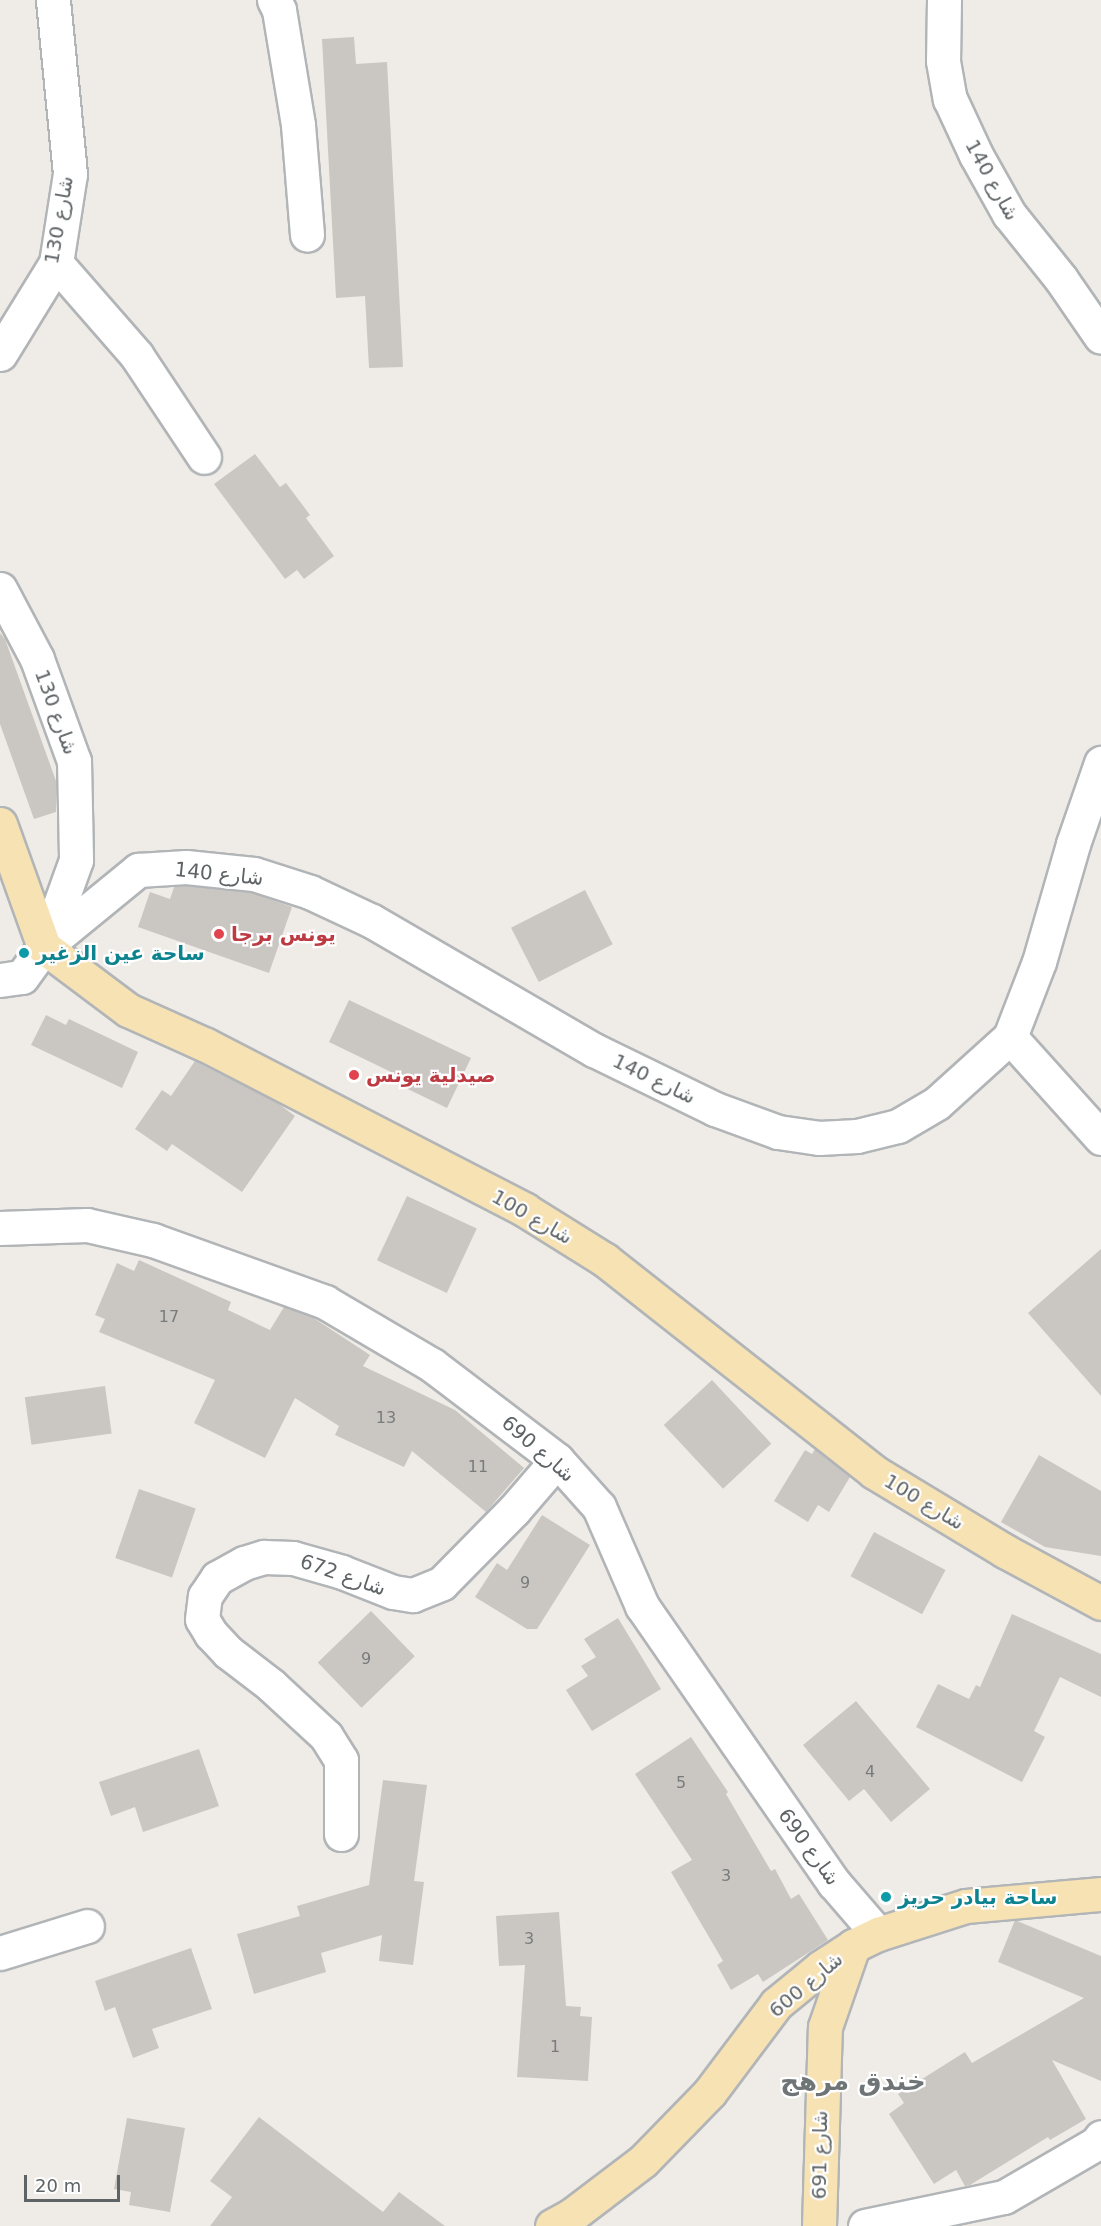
<!DOCTYPE html>
<html>
<head>
<meta charset="utf-8">
<style>
	body { margin:0 }
	#map { position:relative; width:1101px; height:2226px; overflow:hidden; background:#efece7; font-family:"DejaVu Sans","Noto Naskh Arabic",sans-serif }
	div>[style] { position:absolute }
	.building>* { inset:0; background:#cac7c3; transform-origin:0 0 }
	.roads { filter:drop-shadow(2px 0 #b2b5b7) drop-shadow(-2px 0 #b2b5b7) drop-shadow(0 2px #b2b5b7) drop-shadow(0 -2px #b2b5b7) }
	.minor>* { height:33px; margin:-16.5px; padding:0 16.5px; transform-origin:16.5px; border-radius:16.5px; background:#fff }
	.major>* { height:33px; margin:-16.5px; padding:0 16.5px; transform-origin:16.5px; border-radius:16.5px; background:#f7e2b4 }
	.dots>* { width:16px; height:16px; translate:-50% -50%; box-sizing:border-box; border:3px solid #fff; border-radius:50% }
	span { translate:-50% -50%; white-space:nowrap; text-align:center; line-height:1.15; -webkit-text-stroke:4.5px #fff; paint-order:stroke }
	.number-label { font-size:16px; color:#797c7c }
	.number-label span { -webkit-text-stroke-width:0 }
	.street-label { font-size:20px; color:#5e6365 }
	.health-label { font-size:20px; color:#be3a42; font-weight:700 }
	.left { translate:0 -50%; text-align:left }
	.culture-label { font-size:20px; color:#0d838f; font-weight:700 }
	.district-label { font-size:26px; color:#6f7577; font-weight:700 }
	.scale { position:absolute; left:24px; top:2175px; width:96px; height:27px; box-sizing:border-box; border:3px solid #5e6365; border-top:0; padding-left:8px; font-size:18px; line-height:21px; white-space:nowrap; color:#5e6365; -webkit-text-stroke:4px #fff; paint-order:stroke }
</style>
</head>
<body>
<div id="map">
	<div class="building">
		<i style="clip-path:polygon(354px 37px,356px 64px,387px 62px,403px 367px,369px 368px,365px 296px,336px 298px,322px 39px)"></i>
		<i style="clip-path:polygon(255px 454px,280px 487px,286px 483px,310px 515px,306px 518px,334px 556px,304px 579px,297px 570px,285px 579px,214px 484px)"></i>
		<i style="clip-path:polygon(0 633px,5px 639px,56px 781px,56px 812px,34px 819px,0 724px)"></i>
		<i style="clip-path:polygon(186px 886px,249px 892px,292px 907px,269px 973px,138px 927px,150px 892px,170px 899px,174px 887px)"></i>
		<i style="left:585px;top:890px;width:61px;height:83px;rotate:63deg"></i>
		<i style="clip-path:polygon(349px 1000px,471px 1058px,447px 1108px,387px 1079px,391px 1072px,329px 1042px)"></i>
		<i style="clip-path:polygon(46px 1015px,66px 1025px,69px 1019px,138px 1052px,122px 1088px,31px 1045px)"></i>
		<i style="clip-path:polygon(195px 1061px,276px 1102px,295px 1116px,242px 1192px,172px 1144px,167px 1151px,135px 1129px,162px 1090px,171px 1096px)"></i>
		<i style="left:407px;top:1196px;width:77px;height:71px;rotate:25deg"></i>
		<i style="clip-path:polygon(1101px 1249px,1101px 1396px,1028px 1313px)"></i>
		<i style="clip-path:polygon(139px 1260px,231px 1302px,228px 1310px,270px 1330px,284px 1307px,312px 1317px,370px 1355px,363px 1366px,455px 1410px,524px 1468px,486px 1512px,412px 1451px,404px 1467px,335px 1435px,339px 1426px,295px 1398px,265px 1458px,194px 1423px,215px 1380px,99px 1332px,105px 1319px,95px 1315px,117px 1263px,134px 1271px)"></i>
		<i style="left:712px;top:1380px;width:87px;height:66px;rotate:47deg"></i>
		<i style="left:105px;top:1386px;width:48px;height:81px;rotate:82deg"></i>
		<i style="clip-path:polygon(815px 1449px,850px 1477px,829px 1512px,818px 1505px,808px 1522px,774px 1501px,805px 1450px,812px 1454px)"></i>
		<i style="clip-path:polygon(1039px 1455px,1101px 1491px,1101px 1556px,1045px 1547px,1001px 1522px)"></i>
		<i style="left:139px;top:1489px;width:60px;height:73px;rotate:19deg"></i>
		<i style="clip-path:polygon(542px 1515px,590px 1545px,537px 1629px,527px 1629px,475px 1597px,497px 1563px,507px 1570px)"></i>
		<i style="left:874px;top:1532px;width:81px;height:50px;rotate:28deg"></i>
		<i style="left:371px;top:1611px;width:63px;height:74px;rotate:46deg"></i>
		<i style="clip-path:polygon(1012px 1614px,1101px 1654px,1101px 1697px,1060px 1677px,1034px 1731px,1045px 1737px,1022px 1782px,916px 1727px,938px 1684px,969px 1699px,976px 1685px,980px 1687px)"></i>
		<i style="clip-path:polygon(618px 1618px,661px 1689px,592px 1731px,566px 1690px,588px 1676px,581px 1666px,596px 1657px,584px 1639px)"></i>
		<i style="clip-path:polygon(856px 1701px,930px 1789px,891px 1822px,864px 1789px,849px 1801px,803px 1745px)"></i>
		<i style="clip-path:polygon(691px 1737px,728px 1792px,726px 1794px,771px 1871px,775px 1869px,791px 1899px,799px 1894px,828px 1940px,763px 1982px,758px 1974px,731px 1990px,717px 1965px,723px 1961px,671px 1872px,692px 1860px,635px 1774px)"></i>
		<i style="clip-path:polygon(199px 1749px,219px 1806px,143px 1832px,135px 1807px,111px 1816px,99px 1782px)"></i>
		<i style="clip-path:polygon(383px 1780px,427px 1785px,414px 1881px,424px 1882px,413px 1965px,379px 1961px,382px 1935px,321px 1953px,326px 1972px,254px 1994px,237px 1934px,300px 1916px,297px 1906px,369px 1885px)"></i>
		<i style="clip-path:polygon(559px 1912px,566px 2006px,581px 2007px,580px 2016px,592px 2017px,588px 2081px,517px 2077px,525px 1965px,499px 1966px,496px 1916px)"></i>
		<i style="clip-path:polygon(1015px 1920px,1101px 1956px,1101px 2081px,1052px 2060px,1086px 2119px,1050px 2140px,1048px 2137px,970px 2185px,965px 2186px,956px 2170px,934px 2184px,889px 2114px,904px 2103px,898px 2094px,965px 2052px,972px 2063px,1084px 1998px,998px 1962px)"></i>
		<i style="clip-path:polygon(191px 1948px,212px 2009px,152px 2029px,159px 2048px,133px 2058px,115px 2007px,105px 2011px,95px 1981px)"></i>
		<i style="clip-path:polygon(259px 2117px,383px 2212px,399px 2192px,445px 2226px,210px 2226px,232px 2197px,210px 2181px)"></i>
		<i style="clip-path:polygon(127px 2118px,185px 2128px,170px 2212px,129px 2205px,131px 2192px,114px 2189px)"></i>
	</div>
	<div class="roads">
		<div class="minor">
			<i style="left:274px;top:0;width:11px;rotate:63deg"></i>
			<i style="left:279px;top:10px;width:117px;rotate:80.6deg"></i>
			<i style="left:298px;top:125px;width:110px;rotate:85.3deg"></i>
			<i style="left:944px;top:0;width:61px;rotate:90.9deg"></i>
			<i style="left:943px;top:61px;width:39px;rotate:80deg"></i>
			<i style="left:950px;top:99px;width:62px;rotate:65.1deg"></i>
			<i style="left:976px;top:155px;width:68px;rotate:60.8deg"></i>
			<i style="left:1009px;top:214px;width:83px;rotate:51.3deg"></i>
			<i style="left:1061px;top:279px;width:70px;rotate:55.4deg"></i>
			<i style="left:56px;top:263px;width:123px;rotate:48.9deg"></i>
			<i style="left:137px;top:356px;width:121px;rotate:56.4deg"></i>
			<i style="left:0;top:354px;width:107px;rotate:-58.4deg"></i>
			<i style="left:56px;top:263px;width:90px;rotate:-81.1deg"></i>
			<i style="left:70px;top:174px;width:175px;rotate:-95.6deg"></i>
			<i style="left:0;top:589px;width:79px;rotate:62.1deg"></i>
			<i style="left:37px;top:659px;width:109px;rotate:70.1deg"></i>
			<i style="left:74px;top:761px;width:99px;rotate:88.8deg"></i>
			<i style="left:76px;top:860px;width:91px;rotate:109.8deg"></i>
			<i style="left:0;top:980px;width:22px;rotate:-8deg"></i>
			<i style="left:22px;top:977px;width:37px;rotate:-54deg"></i>
			<i style="left:44px;top:947px;width:122px;rotate:-39.3deg"></i>
			<i style="left:138px;top:870px;width:48px;rotate:-3.6deg"></i>
			<i style="left:186px;top:867px;width:68px;rotate:5.9deg"></i>
			<i style="left:254px;top:874px;width:59px;rotate:17.8deg"></i>
			<i style="left:310px;top:892px;width:68px;rotate:25.1deg"></i>
			<i style="left:372px;top:921px;width:257px;rotate:30.2deg"></i>
			<i style="left:594px;top:1050px;width:135px;rotate:26deg"></i>
			<i style="left:715px;top:1109px;width:67px;rotate:20.1deg"></i>
			<i style="left:778px;top:1132px;width:41px;rotate:8.3deg"></i>
			<i style="left:819px;top:1138px;width:38px;rotate:-3deg"></i>
			<i style="left:857px;top:1136px;width:42px;rotate:-13.7deg"></i>
			<i style="left:898px;top:1126px;width:45px;rotate:-30.5deg"></i>
			<i style="left:937px;top:1103px;width:98px;rotate:-42.1deg"></i>
			<i style="left:1010px;top:1037px;width:80px;rotate:-68.9deg"></i>
			<i style="left:1039px;top:962px;width:123px;rotate:-73.9deg"></i>
			<i style="left:1073px;top:844px;width:86px;rotate:-70.9deg"></i>
			<i style="left:1010px;top:1037px;width:136px;rotate:48deg"></i>
			<i style="left:0;top:1228px;width:87px;rotate:-2deg"></i>
			<i style="left:87px;top:1225px;width:68px;rotate:12.8deg"></i>
			<i style="left:153px;top:1240px;width:183px;rotate:19.8deg"></i>
			<i style="left:325px;top:1302px;width:124px;rotate:30.5deg"></i>
			<i style="left:432px;top:1365px;width:157px;rotate:37.2deg"></i>
			<i style="left:557px;top:1460px;width:63px;rotate:48.2deg"></i>
			<i style="left:599px;top:1507px;width:108px;rotate:66.5deg"></i>
			<i style="left:642px;top:1606px;width:337px;rotate:55.3deg"></i>
			<i style="left:834px;top:1883px;width:67px;rotate:49.2deg"></i>
			<i style="left:341px;top:1834px;width:74px;rotate:-90deg"></i>
			<i style="left:341px;top:1760px;width:28px;rotate:-122deg"></i>
			<i style="left:326px;top:1736px;width:75px;rotate:-137.2deg"></i>
			<i style="left:271px;top:1685px;width:54px;rotate:-142.5deg"></i>
			<i style="left:228px;top:1652px;width:25px;rotate:-133deg"></i>
			<i style="left:211px;top:1634px;width:17px;rotate:-121deg"></i>
			<i style="left:202px;top:1619px;width:23px;rotate:-83deg"></i>
			<i style="left:205px;top:1596px;width:22px;rotate:-56deg"></i>
			<i style="left:217px;top:1578px;width:31px;rotate:-29deg"></i>
			<i style="left:244px;top:1563px;width:21px;rotate:-17deg"></i>
			<i style="left:264px;top:1557px;width:29px;rotate:2deg"></i>
			<i style="left:293px;top:1558px;width:51px;rotate:15.9deg"></i>
			<i style="left:342px;top:1572px;width:55px;rotate:21.4deg"></i>
			<i style="left:393px;top:1592px;width:20px;rotate:9deg"></i>
			<i style="left:413px;top:1595px;width:31px;rotate:-22deg"></i>
			<i style="left:442px;top:1583px;width:103px;rotate:-45.4deg"></i>
			<i style="left:514px;top:1510px;width:66px;rotate:-49.3deg"></i>
			<i style="left:0;top:1953px;width:91px;rotate:-17.2deg"></i>
			<i style="left:865px;top:2226px;width:142px;rotate:-11.8deg"></i>
			<i style="left:1004px;top:2197px;width:108px;rotate:-30.1deg"></i>
			<i style="left:1097px;top:2143px;width:7px;rotate:-56deg"></i>
		</div>
		<div class="major">
			<i style="left:0;top:824px;width:131px;rotate:70.3deg"></i>
			<i style="left:44px;top:947px;width:105px;rotate:36.9deg"></i>
			<i style="left:128px;top:1010px;width:85px;rotate:24.2deg"></i>
			<i style="left:206px;top:1045px;width:359px;rotate:27.3deg"></i>
			<i style="left:525px;top:1210px;width:94px;rotate:32deg"></i>
			<i style="left:605px;top:1260px;width:342px;rotate:38.2deg"></i>
			<i style="left:874px;top:1472px;width:153px;rotate:31.1deg"></i>
			<i style="left:1005px;top:1551px;width:109px;rotate:28.4deg"></i>
			<i style="left:552px;top:2226px;width:23px;rotate:-29deg"></i>
			<i style="left:572px;top:2215px;width:89px;rotate:-37.3deg"></i>
			<i style="left:643px;top:2161px;width:96px;rotate:-45.8deg"></i>
			<i style="left:710px;top:2092px;width:110px;rotate:-53.1deg"></i>
			<i style="left:776px;top:2004px;width:58px;rotate:-39.4deg"></i>
			<i style="left:821px;top:1967px;width:38px;rotate:-33deg"></i>
			<i style="left:853px;top:1946px;width:28px;rotate:-26deg"></i>
			<i style="left:878px;top:1934px;width:92px;rotate:-17.7deg"></i>
			<i style="left:966px;top:1906px;width:136px;rotate:-5.1deg"></i>
			<i style="left:819px;top:2226px;width:199px;rotate:-88.3deg"></i>
			<i style="left:825px;top:2027px;width:86px;rotate:-70.9deg"></i>
		</div>
	</div>
	<div class="dots">
		<i style="left:219px;top:934px;background:#e0444e"></i>
		<i style="left:24px;top:953px;background:#0f9aa8"></i>
		<i style="left:354px;top:1075px;background:#e0444e"></i>
		<i style="left:886px;top:1897px;background:#0f9aa8"></i>
	</div>
	<div class="number-label">
		<span style="left:169px;top:1317px">17</span>
		<span style="left:386px;top:1418px">13</span>
		<span style="left:478px;top:1467px">11</span>
		<span style="left:525px;top:1583px">9</span>
		<span style="left:366px;top:1659px">9</span>
		<span style="left:870px;top:1772px">4</span>
		<span style="left:681px;top:1783px">5</span>
		<span style="left:726px;top:1876px">3</span>
		<span style="left:529px;top:1939px">3</span>
		<span style="left:555px;top:2047px">1</span>
	</div>
	<div class="street-label">
		<span style="left:992px;top:180px;rotate:61deg">شارع 140</span>
		<span style="left:59px;top:220px;rotate:-80deg">شارع 130</span>
		<span style="left:56px;top:712px;rotate:70deg">شارع 130</span>
		<span style="left:219px;top:874px;rotate:6deg">شارع 140</span>
		<span style="left:654px;top:1079px;rotate:26deg">شارع 140</span>
		<span style="left:532px;top:1217px;rotate:30deg">شارع 100</span>
		<span style="left:538px;top:1449px;rotate:41deg">شارع 690</span>
		<span style="left:924px;top:1502px;rotate:31deg">شارع 100</span>
		<span style="left:343px;top:1575px;rotate:19deg">شارع 672</span>
		<span style="left:809px;top:1847px;rotate:54deg">شارع 690</span>
		<span style="left:806px;top:1985px;rotate:-40deg">شارع 600</span>
		<span style="left:820px;top:2155px;rotate:-89deg">شارع 691</span>
	</div>
	<div class="health-label">
		<span class="left" style="left:231px;top:934px">يونس برجا</span>
		<span class="left" style="left:366px;top:1075px">صيدلية يونس</span>
	</div>
	<div class="culture-label">
		<span class="left" style="left:36px;top:953px">ساحة عين الزغير</span>
		<span class="left" style="left:898px;top:1897px">ساحة بيادر حريز</span>
	</div>
	<div class="district-label">
		<span style="left:853px;top:2082px">خندق مرهج</span>
	</div>
	<div class="scale">20 m</div>
</div>
</body>
</html>
